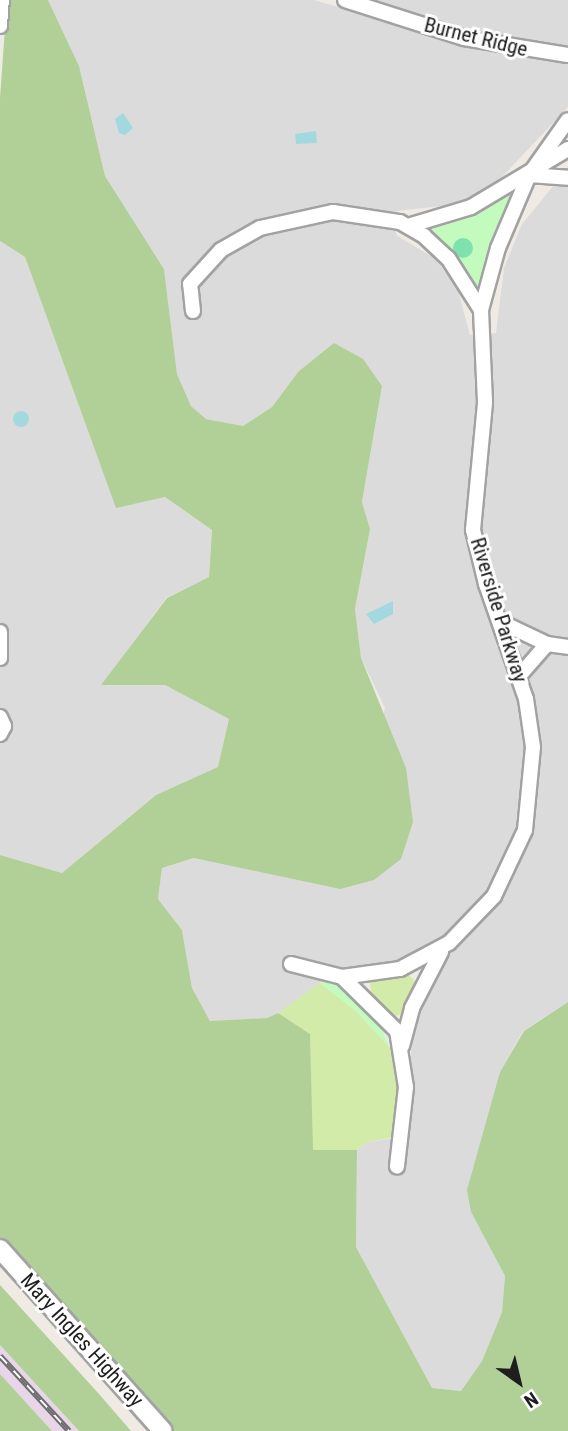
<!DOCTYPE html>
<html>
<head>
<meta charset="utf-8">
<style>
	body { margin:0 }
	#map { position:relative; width:568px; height:1431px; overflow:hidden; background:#efeae4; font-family:"Roboto Condensed",sans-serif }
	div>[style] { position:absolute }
	.residential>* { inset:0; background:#dcdbdb }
	.industrial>* { inset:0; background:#e9d5e8 }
	.grass>* { inset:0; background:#d2eba8 }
	.forest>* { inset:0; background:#b0d097 }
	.park>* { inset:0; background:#c3fbbf }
	.pitch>* { inset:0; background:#7fe1ae }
	.round { border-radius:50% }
	.water>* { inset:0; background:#a3d9de }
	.roads { filter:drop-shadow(2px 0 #a2a2a2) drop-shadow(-2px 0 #a2a2a2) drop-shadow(0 2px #a2a2a2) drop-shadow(0 -2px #a2a2a2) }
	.minor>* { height:14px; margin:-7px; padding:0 7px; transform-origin:7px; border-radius:7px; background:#fff }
	.tertiary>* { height:18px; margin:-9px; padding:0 9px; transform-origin:9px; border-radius:9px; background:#fff }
	.rail>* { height:6px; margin-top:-3px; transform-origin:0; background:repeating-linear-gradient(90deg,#fff 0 10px,#6c6c6c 0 20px); box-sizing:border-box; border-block:2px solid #6c6c6c }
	span { translate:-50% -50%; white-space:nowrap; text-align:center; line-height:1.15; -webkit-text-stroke:6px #fff; paint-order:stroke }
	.street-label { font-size:21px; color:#1e1e1e }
	.north { position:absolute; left:484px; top:1347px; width:70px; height:70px; -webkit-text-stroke:5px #fff; paint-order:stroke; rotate:146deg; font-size:19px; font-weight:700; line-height:28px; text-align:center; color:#1e1e1e }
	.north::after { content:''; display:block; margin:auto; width:24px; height:32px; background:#1e1e1e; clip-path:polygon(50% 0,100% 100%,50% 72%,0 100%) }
</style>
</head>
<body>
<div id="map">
	<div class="residential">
		<i style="clip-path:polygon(48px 0,314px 0,471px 46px,568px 60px,568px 107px,500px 179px,485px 192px,452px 205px,396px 211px,396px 235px,434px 258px,457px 287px,470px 335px,496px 333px,504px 268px,522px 224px,568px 168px,568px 1002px,523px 1031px,500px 1072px,471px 1212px,505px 1276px,502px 1312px,482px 1361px,461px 1391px,432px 1388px,356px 1247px,357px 1150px,368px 1142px,408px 1136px,412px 1030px,419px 1004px,451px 951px,442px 941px,388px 966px,330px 968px,325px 979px,291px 1007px,267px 1018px,210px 1021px,192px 988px,182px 930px,158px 899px,162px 868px,195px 858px,340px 889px,385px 708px,361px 658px,355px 609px,370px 529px,362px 502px,382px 386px,298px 372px,272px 407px,243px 426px,206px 419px,191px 406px,177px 374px,164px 269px,105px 176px,79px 66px)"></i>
		<i style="clip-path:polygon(368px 0,568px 0,568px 48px,490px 37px)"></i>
		<i style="clip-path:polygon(0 241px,25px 257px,116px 507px,165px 497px,212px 530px,209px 577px,166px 598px,102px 685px,165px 685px,229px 719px,219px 767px,156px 795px,62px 873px,0 855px)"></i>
	</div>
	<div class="industrial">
		<i style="clip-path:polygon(0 1345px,79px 1431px,52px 1431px,0 1374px)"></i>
	</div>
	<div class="grass">
		<i style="clip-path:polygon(407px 973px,415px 981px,403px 1014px,391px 1017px,371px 992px,370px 982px)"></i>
		<i style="clip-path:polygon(320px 983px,356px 1011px,390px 1048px,398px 1080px,400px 1106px,394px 1137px,368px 1142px,357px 1150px,312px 1150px,310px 1034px,278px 1013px)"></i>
	</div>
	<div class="forest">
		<i style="clip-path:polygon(7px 0,48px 0,79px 66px,105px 176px,164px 269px,177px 374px,191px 406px,206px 419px,243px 426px,272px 407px,298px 372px,334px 343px,363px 359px,382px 386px,362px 502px,370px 529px,355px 609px,361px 658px,406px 768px,413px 822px,401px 859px,374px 880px,340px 889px,194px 858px,162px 868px,158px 899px,182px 930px,192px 988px,210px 1021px,267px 1018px,278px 1013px,310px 1034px,313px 1150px,357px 1150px,356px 1247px,432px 1388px,461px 1391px,482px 1361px,502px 1312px,505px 1276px,471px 1212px,467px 1190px,500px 1072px,524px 1031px,568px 1002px,568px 1431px,170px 1431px,0 1242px,0 855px,62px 873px,156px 795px,218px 767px,229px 719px,165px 685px,101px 685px,167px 598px,209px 577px,212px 530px,165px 497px,116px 508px,25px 257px,0 241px,0 98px)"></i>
		<i style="clip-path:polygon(0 1285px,99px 1394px,131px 1431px,79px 1431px,0 1345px)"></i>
		<i style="clip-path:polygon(0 1374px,52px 1431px,0 1431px)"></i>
	</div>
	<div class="park">
		<i style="clip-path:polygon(514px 193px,483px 286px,476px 288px,429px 230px)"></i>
		<i style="clip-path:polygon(325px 979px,357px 996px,378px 1020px,390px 1048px,356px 1011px,320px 983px)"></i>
	</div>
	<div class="pitch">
		<i class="round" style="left:453px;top:238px;width:20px;height:20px"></i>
	</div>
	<div class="water">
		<i style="clip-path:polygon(123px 113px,133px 128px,125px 135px,119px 133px,115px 119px)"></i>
		<i style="clip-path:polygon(316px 131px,317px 143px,296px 144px,295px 134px)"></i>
		<i class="round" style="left:13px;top:411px;width:16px;height:16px"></i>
		<i style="clip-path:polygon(393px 601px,393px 614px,374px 624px,366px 614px)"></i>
	</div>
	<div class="roads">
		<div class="minor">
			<i style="left:345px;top:0;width:125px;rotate:17.7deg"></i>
			<i style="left:464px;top:38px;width:105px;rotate:9.3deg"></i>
			<i style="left:0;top:26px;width:26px;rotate:-86deg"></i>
			<i style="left:529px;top:175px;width:39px;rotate:4deg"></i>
			<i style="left:408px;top:226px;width:66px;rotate:-16.8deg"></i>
			<i style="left:471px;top:207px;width:113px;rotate:-30.9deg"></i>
			<i style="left:193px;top:311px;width:27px;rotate:-96deg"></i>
			<i style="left:190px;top:284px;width:46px;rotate:-47.6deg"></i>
			<i style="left:221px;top:250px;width:45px;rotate:-29.4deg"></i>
			<i style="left:260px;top:228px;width:75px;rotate:-12.4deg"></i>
			<i style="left:333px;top:212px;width:68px;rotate:8.5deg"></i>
			<i style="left:400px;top:222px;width:28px;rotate:30deg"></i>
			<i style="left:424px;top:236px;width:33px;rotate:43deg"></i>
			<i style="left:448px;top:258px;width:62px;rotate:57.6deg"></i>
			<i style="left:503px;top:623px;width:49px;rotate:25.5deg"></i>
			<i style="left:547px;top:644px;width:21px;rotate:8deg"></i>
			<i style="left:0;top:632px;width:26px;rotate:90deg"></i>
			<i style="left:520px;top:675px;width:41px;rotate:-48.9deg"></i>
			<i style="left:0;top:717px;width:10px;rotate:66deg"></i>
			<i style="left:4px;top:726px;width:9px;rotate:117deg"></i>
			<i style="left:291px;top:964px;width:53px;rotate:14.3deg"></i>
			<i style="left:342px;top:977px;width:77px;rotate:44.5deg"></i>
			<i style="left:397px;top:1031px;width:57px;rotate:80.9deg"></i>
			<i style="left:406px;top:1087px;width:80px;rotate:96.5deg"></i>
			<i style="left:342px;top:977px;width:59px;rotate:-7.9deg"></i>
			<i style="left:400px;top:969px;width:55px;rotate:-28deg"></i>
			<i style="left:449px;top:943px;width:65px;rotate:-46.2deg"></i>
			<i style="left:494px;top:896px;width:73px;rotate:-64.8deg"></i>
			<i style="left:525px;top:830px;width:83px;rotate:-84.5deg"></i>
			<i style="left:533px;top:747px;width:49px;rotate:-98.3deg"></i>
			<i style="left:526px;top:699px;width:122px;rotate:-109.2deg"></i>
			<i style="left:486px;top:584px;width:56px;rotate:-103.5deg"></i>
			<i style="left:473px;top:530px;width:129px;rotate:-84.6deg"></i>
			<i style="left:485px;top:402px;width:92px;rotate:-92.5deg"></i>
			<i style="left:481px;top:310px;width:64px;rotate:-74.7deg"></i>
			<i style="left:498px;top:248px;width:79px;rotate:-67deg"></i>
			<i style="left:529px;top:175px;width:67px;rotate:-54.7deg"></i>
			<i style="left:402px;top:1046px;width:39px;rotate:-75deg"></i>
			<i style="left:412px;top:1008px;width:63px;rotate:-62.6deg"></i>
		</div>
		<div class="tertiary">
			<i style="left:0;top:1249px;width:244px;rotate:48.2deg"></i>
		</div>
	</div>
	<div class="rail">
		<i style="left:0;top:1356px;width:102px;rotate:47.4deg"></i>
	</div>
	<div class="street-label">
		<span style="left:476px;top:37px;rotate:14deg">Burnet Ridge</span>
		<span style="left:499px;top:610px;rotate:73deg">Riverside Parkway</span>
		<span style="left:82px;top:1340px;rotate:48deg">Mary Ingles Highway</span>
	</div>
	<div class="north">N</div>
</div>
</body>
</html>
